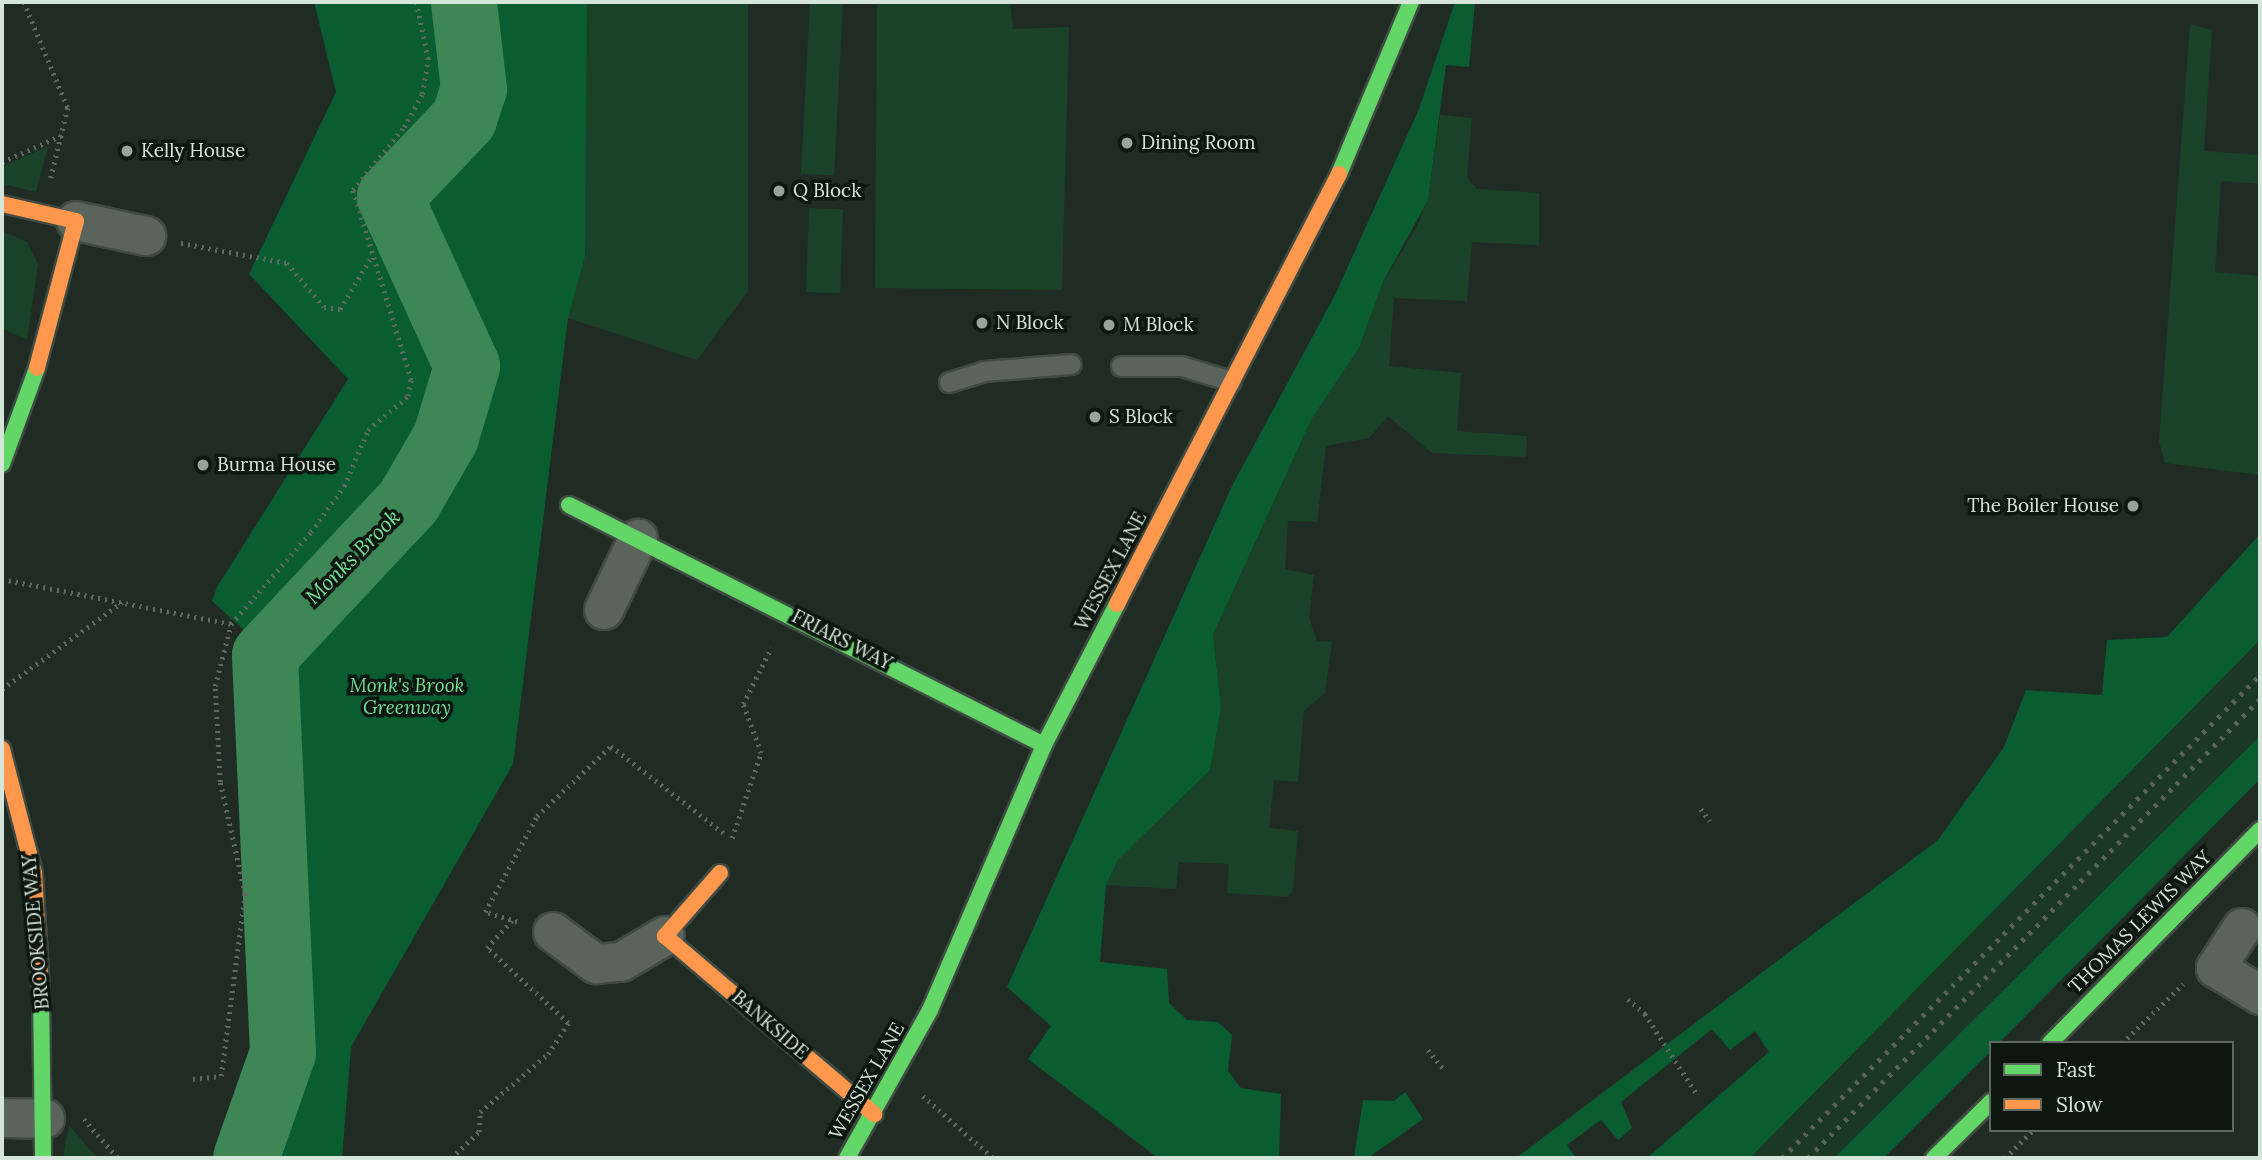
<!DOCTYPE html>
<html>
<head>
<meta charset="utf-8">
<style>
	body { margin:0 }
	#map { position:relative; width:2262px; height:1160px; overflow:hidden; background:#202c23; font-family:Lora,serif }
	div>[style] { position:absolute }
	.built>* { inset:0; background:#1b3825 }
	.green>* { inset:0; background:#1a4228; transform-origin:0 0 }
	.forest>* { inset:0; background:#0a5c31 }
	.river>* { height:66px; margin:-33px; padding:0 33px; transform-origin:33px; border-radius:33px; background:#3d8656 }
	.path>* { height:4.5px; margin-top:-2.25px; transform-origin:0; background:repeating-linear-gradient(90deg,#616963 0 2px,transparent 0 7px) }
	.roads { filter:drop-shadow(2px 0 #3f4a42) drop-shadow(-2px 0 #3f4a42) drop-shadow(0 2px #3f4a42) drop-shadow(0 -2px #3f4a42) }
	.lane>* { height:19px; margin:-9.5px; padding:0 9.5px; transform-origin:9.5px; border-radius:9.5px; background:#5a635c }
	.street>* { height:38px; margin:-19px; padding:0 19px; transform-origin:19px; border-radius:19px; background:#5a635c }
	.fast>* { height:16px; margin:-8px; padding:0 8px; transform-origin:8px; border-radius:8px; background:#63d668 }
	.slow>* { height:16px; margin:-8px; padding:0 8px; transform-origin:8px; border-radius:8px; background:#ff974d }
	.rail>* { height:5px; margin-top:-2.5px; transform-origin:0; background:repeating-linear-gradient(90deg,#59635b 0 3.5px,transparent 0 10.5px) }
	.dots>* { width:19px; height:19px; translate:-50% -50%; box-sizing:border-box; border:4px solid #0d1710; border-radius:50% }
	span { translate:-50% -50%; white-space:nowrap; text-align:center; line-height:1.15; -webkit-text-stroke:7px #0d1710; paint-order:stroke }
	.poi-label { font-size:19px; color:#d6e5d9 }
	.left { translate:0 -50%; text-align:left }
	.right { translate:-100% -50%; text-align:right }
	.street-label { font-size:19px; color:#d6e5d9 }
	.park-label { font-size:19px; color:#73dd96; font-style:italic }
	.water-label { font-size:21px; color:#77e099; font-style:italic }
	.frame { position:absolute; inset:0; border:4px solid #d6e5d9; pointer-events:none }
	.legend { position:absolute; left:1989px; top:1041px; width:245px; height:91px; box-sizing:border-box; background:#0d1710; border:2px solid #5d6960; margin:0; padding:9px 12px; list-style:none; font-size:21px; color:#d6e5d9 }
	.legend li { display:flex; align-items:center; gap:14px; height:35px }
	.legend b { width:35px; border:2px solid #5d6960 }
</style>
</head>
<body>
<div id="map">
	<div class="built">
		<i style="clip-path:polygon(2260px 640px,2260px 736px,1834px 1158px,1750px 1158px)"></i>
	</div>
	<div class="green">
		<i style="clip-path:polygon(486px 2px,748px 2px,748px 291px,697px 360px,568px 318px,405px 203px,410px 191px,488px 122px,497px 93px)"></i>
		<i style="left:810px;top:2px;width:33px;height:172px;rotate:3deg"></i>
		<i style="clip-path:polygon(886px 2px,1010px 2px,1013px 29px,1069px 27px,1062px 290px,875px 288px,877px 5px)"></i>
		<i style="clip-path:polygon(2190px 24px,2212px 30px,2204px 151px,2260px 155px,2260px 184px,2221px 181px,2215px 272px,2260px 276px,2260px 475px,2165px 463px,2159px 441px)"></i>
		<i style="clip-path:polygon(1440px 115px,1472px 118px,1467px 178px,1477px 189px,1539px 193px,1539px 245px,1472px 242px,1467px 301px,1394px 298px,1389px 366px,1461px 373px,1457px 431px,1527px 436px,1526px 457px,1432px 453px,1388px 416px,1369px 438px,1326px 446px,1317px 522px,1288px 521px,1285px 569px,1314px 575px,1309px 618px,1317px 641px,1332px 642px,1325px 693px,1304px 711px,1298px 782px,1274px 780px,1269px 828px,1298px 831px,1293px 891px,1287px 897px,1227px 893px,1229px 864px,1179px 862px,1176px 889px,1106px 885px,1118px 860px,1210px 770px,1221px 708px,1213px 635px,1311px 420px,1359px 348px,1383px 282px,1417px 227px,1428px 200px)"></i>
		<i style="clip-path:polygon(48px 146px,36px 192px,2px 184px,2px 167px)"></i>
		<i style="left:809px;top:208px;width:34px;height:84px;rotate:2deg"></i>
		<i style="clip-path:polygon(2px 231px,27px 242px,38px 264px,27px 340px,2px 328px)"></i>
		<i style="clip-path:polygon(69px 1125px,97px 1158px,63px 1158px)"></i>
	</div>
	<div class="forest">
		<i style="clip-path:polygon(314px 2px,442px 2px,455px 22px,462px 68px,446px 112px,394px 167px,374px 206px,430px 323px,433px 359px,418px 436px,404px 468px,358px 527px,254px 639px,212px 601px,217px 587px,348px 379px,249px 274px,336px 92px)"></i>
		<i style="clip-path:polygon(486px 2px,587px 2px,585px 256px,568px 318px,513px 764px,351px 1047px,342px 1158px,271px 1158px,304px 1063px,294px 660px,304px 636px,420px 506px,451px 454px,467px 411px,478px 366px,439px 266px,405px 203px,410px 191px,488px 122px,497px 93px)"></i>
		<i style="clip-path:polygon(1455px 2px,1475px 2px,1469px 67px,1446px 65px,1428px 200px,1383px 282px,1359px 348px,1311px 420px,1213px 635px,1221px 708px,1210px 770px,1118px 860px,1106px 885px,1100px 962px,1167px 969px,1169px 1003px,1187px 1020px,1218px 1022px,1232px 1035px,1228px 1071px,1241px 1088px,1281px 1094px,1279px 1158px,1158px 1158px,1028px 1059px,1051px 1026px,1007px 987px,1232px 486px,1336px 293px,1419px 109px)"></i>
		<i style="clip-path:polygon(2260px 534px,2260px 640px,1750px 1158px,1647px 1158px,1769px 1052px,1755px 1031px,1730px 1050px,1712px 1029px,1621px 1102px,1632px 1128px,1618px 1140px,1601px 1120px,1567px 1145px,1576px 1158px,1516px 1158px,1938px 840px,2004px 747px,2026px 690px,2102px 695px,2107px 640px,2167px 637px)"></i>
		<i style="clip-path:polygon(2260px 736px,2260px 779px,1999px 1043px,1991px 1043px,1991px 1051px,1884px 1158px,1834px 1158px)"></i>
		<i style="clip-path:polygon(1405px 1092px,1423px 1119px,1368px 1158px,1354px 1158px,1363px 1100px,1394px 1101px)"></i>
	</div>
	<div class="river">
		<i style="left:246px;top:1158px;width:111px;rotate:-70.6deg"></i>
		<i style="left:283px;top:1053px;width:398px;rotate:-92.6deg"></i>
		<i style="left:265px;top:655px;width:211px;rotate:-46.9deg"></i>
		<i style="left:409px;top:501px;width:74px;rotate:-60deg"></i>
		<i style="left:446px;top:437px;width:74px;rotate:-73.5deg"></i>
		<i style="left:467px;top:366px;width:186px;rotate:-114.5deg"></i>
		<i style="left:390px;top:197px;width:108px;rotate:-46.5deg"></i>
		<i style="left:464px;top:119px;width:32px;rotate:-72deg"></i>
		<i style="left:474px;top:89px;width:88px;rotate:-96.6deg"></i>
	</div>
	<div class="path">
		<i style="left:24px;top:2px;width:115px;rotate:67.5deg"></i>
		<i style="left:68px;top:108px;width:72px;rotate:103.7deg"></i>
		<i style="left:2px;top:162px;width:64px;rotate:-24.1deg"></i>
		<i style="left:852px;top:193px;width:8px;rotate:-7deg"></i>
		<i style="left:181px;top:243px;width:108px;rotate:10.7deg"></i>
		<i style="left:287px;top:263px;width:57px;rotate:49.9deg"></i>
		<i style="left:324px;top:307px;width:16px;rotate:7deg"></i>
		<i style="left:340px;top:309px;width:58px;rotate:-59deg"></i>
		<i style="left:2px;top:579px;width:233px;rotate:11.1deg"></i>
		<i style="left:2px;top:689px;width:148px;rotate:-35.9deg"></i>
		<i style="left:1701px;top:809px;width:15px;rotate:53deg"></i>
		<i style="left:732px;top:838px;width:90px;rotate:-71.2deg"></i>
		<i style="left:761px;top:753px;width:52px;rotate:-110.2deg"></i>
		<i style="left:743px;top:704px;width:63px;rotate:-63.4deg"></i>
		<i style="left:517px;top:922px;width:34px;rotate:-163deg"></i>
		<i style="left:485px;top:912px;width:109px;rotate:-61.6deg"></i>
		<i style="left:537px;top:816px;width:102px;rotate:-43.4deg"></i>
		<i style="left:611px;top:746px;width:145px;rotate:37.7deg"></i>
		<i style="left:1628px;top:999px;width:23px;rotate:41deg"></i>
		<i style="left:1645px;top:1014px;width:95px;rotate:57deg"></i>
		<i style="left:2122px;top:1043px;width:85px;rotate:-44deg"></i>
		<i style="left:1428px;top:1050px;width:23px;rotate:50deg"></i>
		<i style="left:193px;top:1079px;width:28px;rotate:-6deg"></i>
		<i style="left:221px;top:1076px;width:184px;rotate:-82.5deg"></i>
		<i style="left:245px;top:894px;width:115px;rotate:-102.6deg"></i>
		<i style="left:220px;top:782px;width:96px;rotate:-93deg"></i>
		<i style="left:215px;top:686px;width:64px;rotate:-75.5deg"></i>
		<i style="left:231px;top:624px;width:122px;rotate:-49deg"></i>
		<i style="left:311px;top:532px;width:57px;rotate:-54.3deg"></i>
		<i style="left:344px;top:486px;width:61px;rotate:-66.8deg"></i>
		<i style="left:368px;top:430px;width:52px;rotate:-40.4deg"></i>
		<i style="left:408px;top:396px;width:16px;rotate:-79deg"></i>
		<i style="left:411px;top:380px;width:199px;rotate:-107deg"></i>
		<i style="left:353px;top:190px;width:81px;rotate:-51deg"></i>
		<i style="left:404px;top:127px;width:38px;rotate:-61deg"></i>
		<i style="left:422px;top:94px;width:36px;rotate:-80deg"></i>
		<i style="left:428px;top:59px;width:58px;rotate:-101.9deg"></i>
		<i style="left:923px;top:1096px;width:94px;rotate:41.5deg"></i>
		<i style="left:84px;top:1119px;width:52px;rotate:48.9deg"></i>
		<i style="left:451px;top:1158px;width:38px;rotate:-43deg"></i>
		<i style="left:479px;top:1132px;width:20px;rotate:-87deg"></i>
		<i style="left:480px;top:1112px;width:89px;rotate:-40.5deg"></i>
		<i style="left:548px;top:1054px;width:37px;rotate:-57deg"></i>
		<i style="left:568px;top:1023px;width:110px;rotate:-137.2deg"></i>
		<i style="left:487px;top:948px;width:38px;rotate:-48deg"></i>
		<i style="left:2005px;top:1158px;width:40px;rotate:-45deg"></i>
	</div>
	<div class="roads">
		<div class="lane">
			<i style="left:1121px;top:366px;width:60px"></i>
			<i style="left:1181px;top:366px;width:52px;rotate:16.7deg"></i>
			<i style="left:949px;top:382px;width:37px;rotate:-17deg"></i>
			<i style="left:984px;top:371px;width:87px;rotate:-4.6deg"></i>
		</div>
		<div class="street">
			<i style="left:76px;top:221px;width:72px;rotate:12.1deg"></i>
			<i style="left:604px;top:610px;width:79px;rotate:-64.4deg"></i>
			<i style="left:2242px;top:928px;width:48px;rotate:123deg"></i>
			<i style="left:2216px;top:968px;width:52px;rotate:31.5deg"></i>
			<i style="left:553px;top:932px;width:54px;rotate:36.7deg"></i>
			<i style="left:596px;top:964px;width:25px;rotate:-5deg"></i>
			<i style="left:621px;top:962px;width:51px;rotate:-30.6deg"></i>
			<i style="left:6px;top:1118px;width:39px;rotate:1deg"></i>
		</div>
		<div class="fast">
			<i style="left:1339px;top:174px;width:186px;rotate:-67.3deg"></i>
			<i style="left:2px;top:464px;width:102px;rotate:-70deg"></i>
			<i style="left:569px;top:505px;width:532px;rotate:26.81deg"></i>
			<i style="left:41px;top:990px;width:168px;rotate:89.3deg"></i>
			<i style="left:2050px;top:1043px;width:299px;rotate:-45.4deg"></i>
			<i style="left:847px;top:1158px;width:170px;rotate:-60.7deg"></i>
			<i style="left:930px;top:1010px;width:288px;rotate:-66.7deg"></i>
			<i style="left:1044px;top:745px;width:159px;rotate:-62.6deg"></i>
			<i style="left:1934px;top:1158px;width:80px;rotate:-44.5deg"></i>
		</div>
		<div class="slow">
			<i style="left:2px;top:204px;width:76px;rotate:12.9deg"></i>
			<i style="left:76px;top:221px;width:152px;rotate:104.9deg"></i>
			<i style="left:1117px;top:604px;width:484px;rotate:-62.7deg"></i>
			<i style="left:2px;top:749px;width:128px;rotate:75.5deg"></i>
			<i style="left:34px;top:873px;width:117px;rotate:86.6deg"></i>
			<i style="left:720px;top:873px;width:84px;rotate:131.1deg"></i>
			<i style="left:665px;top:936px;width:275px;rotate:40.4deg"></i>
		</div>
	</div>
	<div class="rail">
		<i style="left:1782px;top:1158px;width:680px;rotate:-45.3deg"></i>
		<i style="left:1808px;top:1158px;width:644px;rotate:-45.44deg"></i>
	</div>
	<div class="dots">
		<i style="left:1127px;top:143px;background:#96a499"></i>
		<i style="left:127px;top:151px;background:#96a499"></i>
		<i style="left:779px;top:191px;background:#96a499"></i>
		<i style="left:982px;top:323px;background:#96a499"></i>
		<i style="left:1109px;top:325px;background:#96a499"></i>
		<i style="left:1095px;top:417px;background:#96a499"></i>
		<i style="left:203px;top:465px;background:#96a499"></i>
		<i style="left:2133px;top:506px;background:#96a499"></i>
	</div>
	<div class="poi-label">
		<span class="left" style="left:1141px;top:143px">Dining Room</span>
		<span class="left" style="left:141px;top:151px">Kelly House</span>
		<span class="left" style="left:793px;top:191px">Q Block</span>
		<span class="left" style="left:996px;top:323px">N Block</span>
		<span class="left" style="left:1123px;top:325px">M Block</span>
		<span class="left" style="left:1109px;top:417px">S Block</span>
		<span class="left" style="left:217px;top:465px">Burma House</span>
		<span class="right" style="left:2119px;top:506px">The Boiler House</span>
	</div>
	<div class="street-label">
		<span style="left:1111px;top:571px;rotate:-62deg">WESSEX LANE</span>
		<span style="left:842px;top:640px;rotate:27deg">FRIARS WAY</span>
		<span style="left:2140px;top:922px;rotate:-45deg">THOMAS LEWIS WAY</span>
		<span style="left:36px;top:932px;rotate:-95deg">BROOKSIDE WAY</span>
		<span style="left:770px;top:1025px;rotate:41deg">BANKSIDE</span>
		<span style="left:867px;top:1081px;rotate:-60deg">WESSEX LANE</span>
	</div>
	<div class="park-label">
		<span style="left:407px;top:697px">Monk's Brook<br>Greenway</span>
	</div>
	<div class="water-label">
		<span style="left:353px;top:557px;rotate:-45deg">Monks Brook</span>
	</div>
	<div class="frame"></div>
	<ul class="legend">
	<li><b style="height:9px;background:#63d668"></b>Fast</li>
	<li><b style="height:9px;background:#ff974d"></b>Slow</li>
	</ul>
</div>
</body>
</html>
